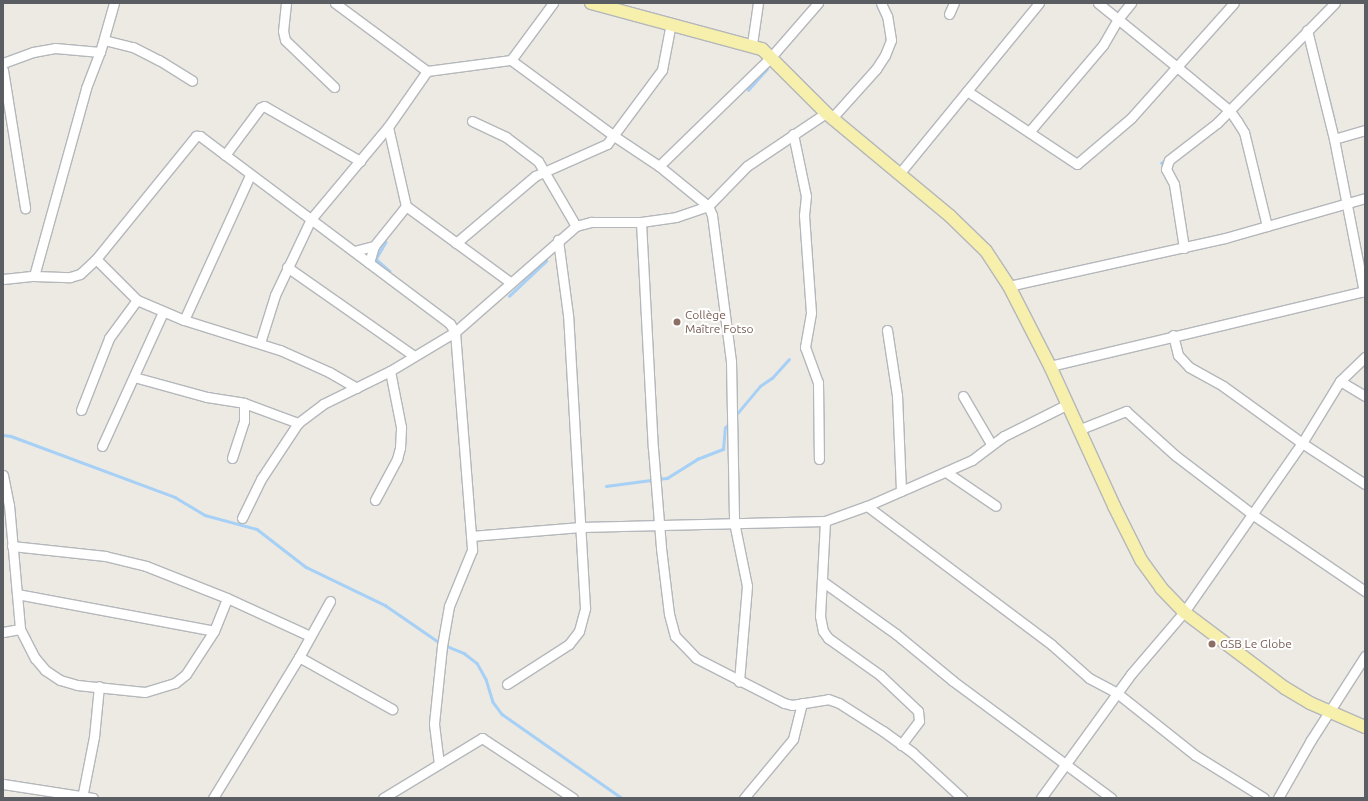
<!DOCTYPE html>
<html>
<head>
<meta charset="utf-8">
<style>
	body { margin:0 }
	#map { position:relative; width:1368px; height:801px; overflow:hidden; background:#eceae2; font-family:Ubuntu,sans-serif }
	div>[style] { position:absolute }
	.stream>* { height:2.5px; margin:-1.25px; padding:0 1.25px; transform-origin:1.25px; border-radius:1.25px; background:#a7d0f7 }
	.roads { filter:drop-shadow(1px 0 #b4b7bb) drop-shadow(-1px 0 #b4b7bb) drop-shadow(0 1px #b4b7bb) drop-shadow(0 -1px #b4b7bb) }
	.minor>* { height:9px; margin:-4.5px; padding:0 4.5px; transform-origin:4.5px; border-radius:4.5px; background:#fff }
	.major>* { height:12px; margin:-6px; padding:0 6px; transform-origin:6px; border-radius:6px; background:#f7efac }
	.dots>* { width:11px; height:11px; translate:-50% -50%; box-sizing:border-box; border:2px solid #fff; border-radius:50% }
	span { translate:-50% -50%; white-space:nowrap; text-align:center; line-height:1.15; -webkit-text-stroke:4px #fff; paint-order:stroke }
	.education-label { font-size:12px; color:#785e54 }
	.left { translate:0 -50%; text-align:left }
	.frame { position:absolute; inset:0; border:4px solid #5a5d61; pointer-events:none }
</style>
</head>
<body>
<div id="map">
	<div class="stream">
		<i style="left:1325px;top:83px;width:38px;rotate:76deg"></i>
		<i style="left:748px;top:90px;width:28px;rotate:-48deg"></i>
		<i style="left:1161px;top:163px;width:7px;rotate:-34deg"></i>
		<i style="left:386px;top:242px;width:20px;rotate:120deg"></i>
		<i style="left:376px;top:259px;width:18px;rotate:41deg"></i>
		<i style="left:509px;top:296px;width:51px;rotate:-43.4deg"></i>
		<i style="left:735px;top:416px;width:39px;rotate:-50deg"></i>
		<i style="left:760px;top:386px;width:14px;rotate:-34deg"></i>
		<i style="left:772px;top:378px;width:25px;rotate:-48deg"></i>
		<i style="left:3px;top:435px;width:8px;rotate:7deg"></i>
		<i style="left:11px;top:436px;width:175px;rotate:20.4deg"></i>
		<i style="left:175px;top:497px;width:35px;rotate:31deg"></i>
		<i style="left:205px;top:515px;width:54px;rotate:15.1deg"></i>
		<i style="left:257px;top:529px;width:62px;rotate:37.8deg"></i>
		<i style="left:306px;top:567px;width:88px;rotate:25.7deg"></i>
		<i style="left:385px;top:605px;width:67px;rotate:34.6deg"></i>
		<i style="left:606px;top:486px;width:62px;rotate:-7.5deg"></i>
		<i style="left:667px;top:478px;width:36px;rotate:-32deg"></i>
		<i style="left:697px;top:459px;width:28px;rotate:-21deg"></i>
		<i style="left:723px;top:449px;width:21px;rotate:-85deg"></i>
		<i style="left:725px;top:428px;width:6px;rotate:-51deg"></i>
		<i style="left:444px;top:645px;width:22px;rotate:22deg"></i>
		<i style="left:464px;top:653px;width:16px;rotate:38deg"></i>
		<i style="left:477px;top:663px;width:18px;rotate:61deg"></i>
		<i style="left:486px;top:679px;width:24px;rotate:73deg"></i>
		<i style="left:493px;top:702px;width:15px;rotate:53deg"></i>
		<i style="left:502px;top:714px;width:146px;rotate:35deg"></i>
	</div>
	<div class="roads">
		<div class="minor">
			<i style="left:286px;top:3px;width:28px;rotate:96deg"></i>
			<i style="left:283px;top:31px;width:9px;rotate:77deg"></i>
			<i style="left:285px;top:40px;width:68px;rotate:43.8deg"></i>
			<i style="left:335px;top:3px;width:114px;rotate:36.5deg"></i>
			<i style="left:427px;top:71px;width:85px;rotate:-7.5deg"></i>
			<i style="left:511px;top:60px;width:71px;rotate:-53.6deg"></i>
			<i style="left:1098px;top:3px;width:102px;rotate:39deg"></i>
			<i style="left:1177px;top:67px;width:69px;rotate:39.7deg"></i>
			<i style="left:1230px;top:111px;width:12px;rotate:55deg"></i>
			<i style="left:1237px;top:121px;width:13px;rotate:58deg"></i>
			<i style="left:1244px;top:132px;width:97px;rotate:76.3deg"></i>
			<i style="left:949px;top:14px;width:12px;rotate:-66deg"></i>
			<i style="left:1307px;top:30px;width:112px;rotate:76.1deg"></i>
			<i style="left:1334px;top:139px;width:156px;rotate:78.9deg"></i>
			<i style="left:104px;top:40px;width:30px;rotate:14deg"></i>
			<i style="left:133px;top:47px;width:29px;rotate:27deg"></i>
			<i style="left:159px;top:60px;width:39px;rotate:32deg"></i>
			<i style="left:752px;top:44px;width:41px;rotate:-81.7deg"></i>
			<i style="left:511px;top:60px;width:128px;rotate:36.4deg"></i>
			<i style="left:614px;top:136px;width:54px;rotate:33.7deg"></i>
			<i style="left:659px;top:166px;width:63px;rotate:39.2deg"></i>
			<i style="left:708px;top:206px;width:10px;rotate:66deg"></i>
			<i style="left:712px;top:215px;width:147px;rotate:82.6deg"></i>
			<i style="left:731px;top:361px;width:161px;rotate:88.9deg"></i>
			<i style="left:734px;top:522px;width:65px;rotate:78.5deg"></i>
			<i style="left:747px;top:586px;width:96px;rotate:94.8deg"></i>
			<i style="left:3px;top:63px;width:32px;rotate:-20deg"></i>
			<i style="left:33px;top:52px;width:22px;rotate:-10deg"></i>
			<i style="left:55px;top:48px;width:45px;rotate:5.1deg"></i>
			<i style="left:3px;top:70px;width:140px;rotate:80.9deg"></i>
			<i style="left:967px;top:91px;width:132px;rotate:33.6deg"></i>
			<i style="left:1077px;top:164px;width:71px;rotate:-40.4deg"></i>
			<i style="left:1131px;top:118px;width:154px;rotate:-48.2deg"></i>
			<i style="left:832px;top:118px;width:66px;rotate:-48.1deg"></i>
			<i style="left:876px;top:69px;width:17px;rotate:-57deg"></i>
			<i style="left:885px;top:55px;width:16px;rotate:-68deg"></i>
			<i style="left:891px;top:40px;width:24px;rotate:-99deg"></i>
			<i style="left:887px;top:16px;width:14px;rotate:-115deg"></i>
			<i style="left:472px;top:121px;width:38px;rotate:25deg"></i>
			<i style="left:506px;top:137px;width:40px;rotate:37deg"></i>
			<i style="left:538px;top:161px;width:75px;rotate:59.7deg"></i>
			<i style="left:388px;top:127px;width:81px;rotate:77.2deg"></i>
			<i style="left:406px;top:206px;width:129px;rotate:36.2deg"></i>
			<i style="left:1029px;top:132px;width:114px;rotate:-49.6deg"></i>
			<i style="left:1103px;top:45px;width:30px;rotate:-60deg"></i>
			<i style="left:1118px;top:19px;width:21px;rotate:-51deg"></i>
			<i style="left:793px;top:134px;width:63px;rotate:78.2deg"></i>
			<i style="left:806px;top:196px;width:19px;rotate:96deg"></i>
			<i style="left:804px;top:215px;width:98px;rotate:85.9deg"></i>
			<i style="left:811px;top:313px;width:35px;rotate:100deg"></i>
			<i style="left:805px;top:347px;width:37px;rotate:70deg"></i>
			<i style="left:818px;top:382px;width:77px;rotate:89.3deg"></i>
			<i style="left:1334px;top:139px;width:32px;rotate:-16deg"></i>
			<i style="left:225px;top:155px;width:59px;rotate:-53.3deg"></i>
			<i style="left:260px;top:108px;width:4px;rotate:-27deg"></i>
			<i style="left:264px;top:106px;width:111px;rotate:29.8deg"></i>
			<i style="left:659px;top:166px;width:156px;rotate:-44.2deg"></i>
			<i style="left:771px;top:57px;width:72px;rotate:-49deg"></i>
			<i style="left:899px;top:174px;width:221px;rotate:-50.7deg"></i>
			<i style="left:641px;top:222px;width:226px;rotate:87deg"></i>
			<i style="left:653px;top:448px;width:100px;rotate:85.4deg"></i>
			<i style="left:661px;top:548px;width:66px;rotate:83.1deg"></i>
			<i style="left:669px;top:614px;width:23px;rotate:75deg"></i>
			<i style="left:675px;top:636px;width:30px;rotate:46deg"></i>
			<i style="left:696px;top:658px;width:99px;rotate:27.1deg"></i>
			<i style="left:784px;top:703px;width:8px;rotate:14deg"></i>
			<i style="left:792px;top:705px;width:36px;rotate:-9deg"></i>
			<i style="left:828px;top:699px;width:12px;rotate:20deg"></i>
			<i style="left:839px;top:703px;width:52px;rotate:32.5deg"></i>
			<i style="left:883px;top:731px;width:37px;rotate:36deg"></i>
			<i style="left:913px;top:753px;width:67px;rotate:42.6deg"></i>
			<i style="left:456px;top:243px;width:104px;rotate:-40.3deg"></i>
			<i style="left:535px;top:176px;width:79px;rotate:-24deg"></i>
			<i style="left:607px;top:144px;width:92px;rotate:-53.4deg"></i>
			<i style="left:662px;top:70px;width:48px;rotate:-79.2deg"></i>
			<i style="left:1184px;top:248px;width:65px;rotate:-98.9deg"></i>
			<i style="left:1174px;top:184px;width:17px;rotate:-118deg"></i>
			<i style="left:1166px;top:169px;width:9px;rotate:-72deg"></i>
			<i style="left:1169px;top:160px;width:61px;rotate:-37.6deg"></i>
			<i style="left:1217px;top:123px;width:168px;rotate:-45.5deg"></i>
			<i style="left:354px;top:251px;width:21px;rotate:-14deg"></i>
			<i style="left:96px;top:259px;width:58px;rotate:45deg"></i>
			<i style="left:137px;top:300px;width:51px;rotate:23.1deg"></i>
			<i style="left:184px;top:320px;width:101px;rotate:17.4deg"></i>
			<i style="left:280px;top:350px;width:54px;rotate:24.2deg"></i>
			<i style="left:329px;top:372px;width:32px;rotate:30deg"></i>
			<i style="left:369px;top:263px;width:18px;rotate:-74deg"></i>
			<i style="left:374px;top:246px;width:51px;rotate:-51.3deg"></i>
			<i style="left:287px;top:267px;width:155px;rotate:35deg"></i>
			<i style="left:34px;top:276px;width:195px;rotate:-74.5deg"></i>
			<i style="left:86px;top:88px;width:39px;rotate:-69deg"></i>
			<i style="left:100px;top:52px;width:51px;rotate:-74.1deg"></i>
			<i style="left:3px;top:279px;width:31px;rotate:-6deg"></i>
			<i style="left:34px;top:276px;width:36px;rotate:2deg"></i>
			<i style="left:70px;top:277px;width:10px;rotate:-17deg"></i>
			<i style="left:80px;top:274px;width:22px;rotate:-43deg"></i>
			<i style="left:96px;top:259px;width:159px;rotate:-50.9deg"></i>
			<i style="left:196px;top:136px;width:4px"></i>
			<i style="left:200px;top:136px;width:313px;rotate:36.9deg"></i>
			<i style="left:450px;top:324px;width:9px;rotate:58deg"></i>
			<i style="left:455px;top:332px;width:219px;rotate:85.5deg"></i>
			<i style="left:472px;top:550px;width:61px;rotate:112.3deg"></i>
			<i style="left:449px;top:606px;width:41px;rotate:99.9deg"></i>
			<i style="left:442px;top:646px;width:78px;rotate:95.9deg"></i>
			<i style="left:434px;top:724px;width:40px;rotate:82.9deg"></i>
			<i style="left:1009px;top:286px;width:221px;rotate:-12.5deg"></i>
			<i style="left:1225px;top:238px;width:146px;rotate:-15.9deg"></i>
			<i style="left:184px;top:320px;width:159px;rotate:-65.5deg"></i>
			<i style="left:887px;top:330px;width:66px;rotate:81.3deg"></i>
			<i style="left:897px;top:395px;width:96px;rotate:87.6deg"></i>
			<i style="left:1173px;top:335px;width:21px;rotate:76deg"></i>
			<i style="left:1178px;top:355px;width:16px;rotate:47deg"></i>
			<i style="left:1189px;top:367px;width:39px;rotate:29deg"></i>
			<i style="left:1223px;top:386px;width:97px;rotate:35.8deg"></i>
			<i style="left:1302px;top:443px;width:75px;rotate:33.1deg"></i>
			<i style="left:260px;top:343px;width:50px;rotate:-72.6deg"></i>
			<i style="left:275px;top:295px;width:84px;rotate:-64.7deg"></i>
			<i style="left:311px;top:219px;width:120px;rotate:-50.1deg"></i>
			<i style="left:388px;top:127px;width:68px;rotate:-55.1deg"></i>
			<i style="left:1050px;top:366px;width:324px;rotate:-13.4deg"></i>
			<i style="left:134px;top:377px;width:76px;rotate:15.3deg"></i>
			<i style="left:207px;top:397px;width:37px;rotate:9deg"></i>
			<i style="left:244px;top:403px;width:58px;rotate:20.3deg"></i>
			<i style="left:1340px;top:381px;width:35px;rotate:-44deg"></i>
			<i style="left:963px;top:396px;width:56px;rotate:59.7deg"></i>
			<i style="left:81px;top:410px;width:77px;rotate:-68.7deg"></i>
			<i style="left:109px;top:338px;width:47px;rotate:-53.6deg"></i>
			<i style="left:1078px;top:430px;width:52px;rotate:-21.6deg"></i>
			<i style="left:1126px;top:411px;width:67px;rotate:42deg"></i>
			<i style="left:1176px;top:456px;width:96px;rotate:37.3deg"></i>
			<i style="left:1252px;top:514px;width:137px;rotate:34.3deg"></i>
			<i style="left:102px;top:446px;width:147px;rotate:-65.5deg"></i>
			<i style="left:232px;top:458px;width:39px;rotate:-72deg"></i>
			<i style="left:244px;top:421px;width:18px;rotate:-90deg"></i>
			<i style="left:946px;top:472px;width:60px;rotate:34.2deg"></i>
			<i style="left:3px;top:475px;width:31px;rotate:79deg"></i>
			<i style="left:9px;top:505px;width:124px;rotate:84.9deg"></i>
			<i style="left:20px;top:629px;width:33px;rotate:63deg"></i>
			<i style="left:35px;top:658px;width:16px;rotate:50deg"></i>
			<i style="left:45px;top:670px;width:18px;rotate:34deg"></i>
			<i style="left:60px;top:680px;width:18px;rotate:16deg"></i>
			<i style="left:77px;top:685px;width:68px;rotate:5.9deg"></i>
			<i style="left:145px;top:692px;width:31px;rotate:-17deg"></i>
			<i style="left:175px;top:683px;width:14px;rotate:-39deg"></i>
			<i style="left:186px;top:674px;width:51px;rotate:-56.9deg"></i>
			<i style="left:214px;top:631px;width:35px;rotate:-68deg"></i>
			<i style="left:375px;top:500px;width:47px;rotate:-61.8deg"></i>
			<i style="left:397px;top:459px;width:11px;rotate:-75deg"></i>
			<i style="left:400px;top:448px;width:21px;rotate:-87deg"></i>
			<i style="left:401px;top:427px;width:57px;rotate:-101.1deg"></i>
			<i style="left:867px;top:506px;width:231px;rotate:36.9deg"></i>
			<i style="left:1052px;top:645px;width:50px;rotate:41.7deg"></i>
			<i style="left:1089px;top:678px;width:32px;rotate:28deg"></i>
			<i style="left:1117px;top:693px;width:100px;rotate:38.5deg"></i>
			<i style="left:1195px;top:755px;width:81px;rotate:31.9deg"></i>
			<i style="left:242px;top:518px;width:43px;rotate:-64deg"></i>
			<i style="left:261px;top:479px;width:67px;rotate:-56.5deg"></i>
			<i style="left:298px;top:423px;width:31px;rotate:-37deg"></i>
			<i style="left:323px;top:404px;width:75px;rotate:-26.2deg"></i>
			<i style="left:390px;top:371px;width:76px;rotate:-31deg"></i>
			<i style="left:455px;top:332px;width:161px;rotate:-41.2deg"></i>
			<i style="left:576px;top:226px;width:16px;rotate:-15deg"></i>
			<i style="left:591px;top:222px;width:50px"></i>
			<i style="left:641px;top:222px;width:35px;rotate:-8deg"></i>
			<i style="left:676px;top:217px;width:34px;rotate:-19deg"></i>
			<i style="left:708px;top:206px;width:56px;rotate:-45.7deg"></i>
			<i style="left:747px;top:166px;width:95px;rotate:-33.9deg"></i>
			<i style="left:825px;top:521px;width:95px;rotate:93deg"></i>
			<i style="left:820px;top:616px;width:15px;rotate:79deg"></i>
			<i style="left:823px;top:631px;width:9px;rotate:54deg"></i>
			<i style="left:828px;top:638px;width:64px;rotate:35.4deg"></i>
			<i style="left:880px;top:675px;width:52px;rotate:43.5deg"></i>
			<i style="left:918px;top:711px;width:10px;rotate:84deg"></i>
			<i style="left:919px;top:721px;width:30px;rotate:127deg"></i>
			<i style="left:471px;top:536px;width:110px;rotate:-4.7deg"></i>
			<i style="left:581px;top:527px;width:244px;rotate:-1.4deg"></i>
			<i style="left:825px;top:521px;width:45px;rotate:-19.7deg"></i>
			<i style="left:867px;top:506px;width:115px;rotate:-23.7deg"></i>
			<i style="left:972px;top:460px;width:40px;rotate:-37deg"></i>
			<i style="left:1004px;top:436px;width:69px;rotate:-26.6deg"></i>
			<i style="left:12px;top:546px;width:94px;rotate:6.1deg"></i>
			<i style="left:105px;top:556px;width:42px;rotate:13.7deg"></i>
			<i style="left:146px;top:566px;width:87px;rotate:21.6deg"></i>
			<i style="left:227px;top:598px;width:91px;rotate:24.6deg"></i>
			<i style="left:822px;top:581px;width:91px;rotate:35.6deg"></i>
			<i style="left:896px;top:634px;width:74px;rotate:39.5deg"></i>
			<i style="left:953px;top:681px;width:197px;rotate:36.5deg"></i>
			<i style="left:17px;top:594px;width:200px;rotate:10.6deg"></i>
			<i style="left:3px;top:632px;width:17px;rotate:-10deg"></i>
			<i style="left:299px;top:657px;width:107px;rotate:29.2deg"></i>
			<i style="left:507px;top:684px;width:74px;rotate:-32.8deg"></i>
			<i style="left:569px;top:644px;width:16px;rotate:-52deg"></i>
			<i style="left:579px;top:631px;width:24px;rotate:-75deg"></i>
			<i style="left:585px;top:608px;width:293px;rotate:-93.3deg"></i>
			<i style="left:568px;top:315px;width:76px;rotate:-97.6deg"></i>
			<i style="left:3px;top:784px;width:91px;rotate:8.8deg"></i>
			<i style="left:82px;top:798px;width:62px;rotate:-78.9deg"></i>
			<i style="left:94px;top:737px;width:51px;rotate:-84.4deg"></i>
			<i style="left:213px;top:798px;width:165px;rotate:-58.6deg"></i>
			<i style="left:299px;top:657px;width:64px;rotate:-61deg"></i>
			<i style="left:383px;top:798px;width:116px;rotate:-31.2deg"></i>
			<i style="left:482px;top:738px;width:109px;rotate:33.4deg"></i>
			<i style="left:744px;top:798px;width:77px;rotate:-50.3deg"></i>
			<i style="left:793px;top:739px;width:37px;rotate:-76deg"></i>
			<i style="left:1041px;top:798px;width:153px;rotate:-54deg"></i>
			<i style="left:1131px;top:674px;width:82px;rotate:-49.5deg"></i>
			<i style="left:1184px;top:612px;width:206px;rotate:-55.1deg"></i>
			<i style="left:1302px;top:443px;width:73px;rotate:-58.5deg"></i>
			<i style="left:1340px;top:381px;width:29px;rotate:31deg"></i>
			<i style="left:1278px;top:798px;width:67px;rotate:-60.4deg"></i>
			<i style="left:1311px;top:740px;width:100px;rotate:-57.3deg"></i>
		</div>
		<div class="major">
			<i style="left:591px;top:3px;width:177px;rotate:15.1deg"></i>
			<i style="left:762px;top:49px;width:91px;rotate:45deg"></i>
			<i style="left:826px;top:113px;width:161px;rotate:39.7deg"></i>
			<i style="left:950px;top:216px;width:50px;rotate:44.2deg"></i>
			<i style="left:986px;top:251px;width:42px;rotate:56.7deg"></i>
			<i style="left:1009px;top:286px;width:90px;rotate:62.9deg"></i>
			<i style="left:1050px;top:366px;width:154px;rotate:65.4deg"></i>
			<i style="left:1114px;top:506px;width:60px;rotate:63.4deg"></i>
			<i style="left:1141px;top:560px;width:34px;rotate:54deg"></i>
			<i style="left:1161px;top:588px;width:33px;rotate:46deg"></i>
			<i style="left:1184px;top:612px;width:126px;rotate:37deg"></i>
			<i style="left:1285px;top:688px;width:29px;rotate:31deg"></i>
			<i style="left:1310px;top:703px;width:60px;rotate:23.6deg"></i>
		</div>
	</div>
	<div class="dots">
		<i style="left:677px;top:322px;background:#8d6e63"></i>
		<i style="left:1212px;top:644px;background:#8d6e63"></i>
	</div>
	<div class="education-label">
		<span class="left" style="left:685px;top:322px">Collège<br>Maître Fotso</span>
		<span class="left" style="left:1220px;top:644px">GSB Le Globe</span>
	</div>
	<div class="frame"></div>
</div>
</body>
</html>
